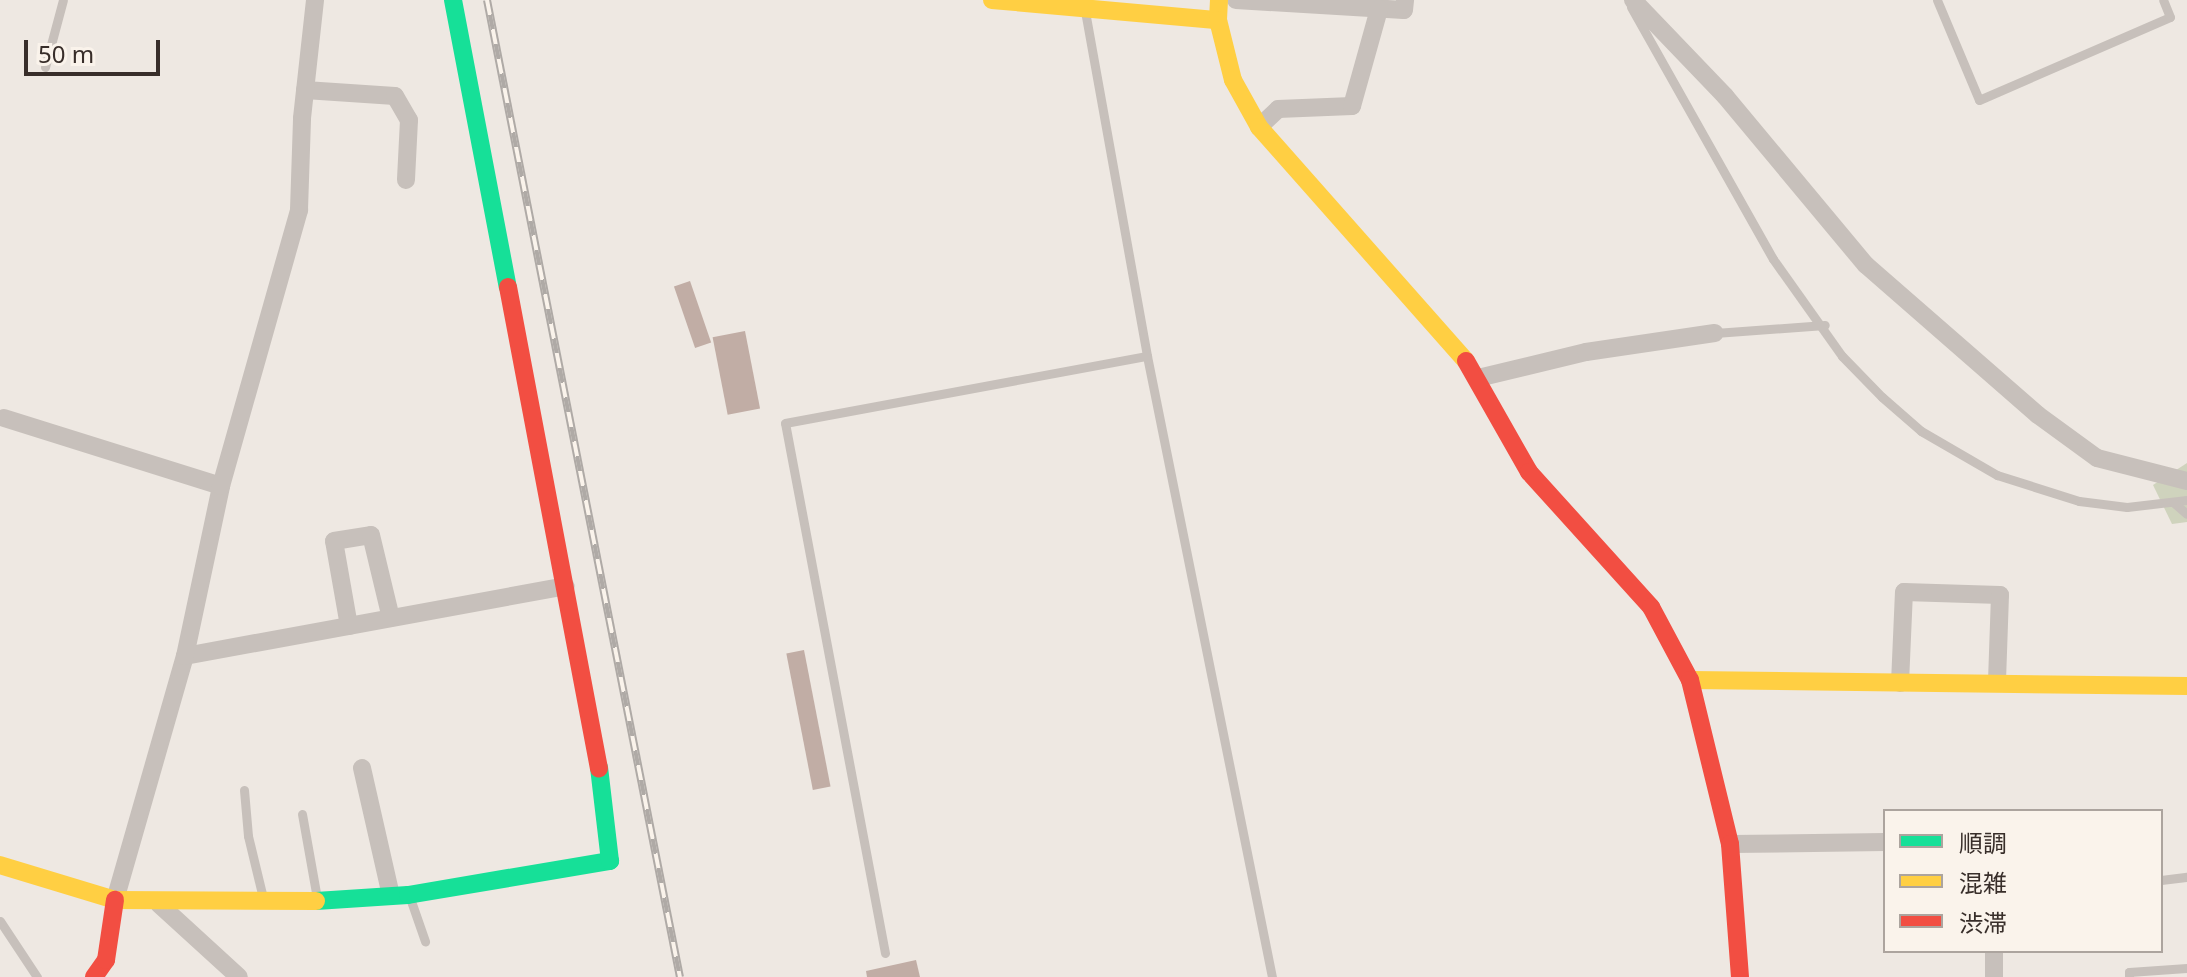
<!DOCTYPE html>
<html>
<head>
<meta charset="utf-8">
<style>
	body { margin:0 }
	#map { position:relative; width:2187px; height:977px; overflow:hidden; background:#eee8e2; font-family:"Noto Sans","Noto Sans JP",sans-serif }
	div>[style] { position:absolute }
	.green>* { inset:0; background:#cfd3bd }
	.building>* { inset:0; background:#c1ada5; transform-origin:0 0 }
	.lane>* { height:9px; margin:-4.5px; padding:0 4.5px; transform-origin:4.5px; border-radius:4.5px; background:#c7c0bb }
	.street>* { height:18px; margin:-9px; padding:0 9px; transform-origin:9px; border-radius:9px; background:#c7c0bb }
	.fast>* { height:18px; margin:-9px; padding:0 9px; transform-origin:9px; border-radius:9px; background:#16e098 }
	.slow>* { height:18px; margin:-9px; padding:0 9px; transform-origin:9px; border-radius:9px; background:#ffcf43 }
	.jam>* { height:18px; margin:-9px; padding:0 9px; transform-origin:9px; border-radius:9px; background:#f24e42 }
	.rail>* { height:8px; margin-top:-4px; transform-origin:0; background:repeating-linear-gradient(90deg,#faf3eb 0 15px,#afaaa6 0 30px); box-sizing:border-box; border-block:2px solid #afaaa6 }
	span { translate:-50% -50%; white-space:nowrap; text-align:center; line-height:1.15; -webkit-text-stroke:7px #faf3eb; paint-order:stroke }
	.legend { position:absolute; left:1883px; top:809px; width:280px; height:144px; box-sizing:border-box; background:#faf3eb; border:2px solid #aca49e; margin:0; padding:10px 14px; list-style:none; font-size:24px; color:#382e2a }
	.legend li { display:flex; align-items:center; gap:16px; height:40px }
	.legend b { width:40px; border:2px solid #aca49e }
	.scale { position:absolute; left:24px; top:40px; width:136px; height:36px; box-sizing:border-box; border:4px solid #382e2a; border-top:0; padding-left:10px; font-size:24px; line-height:28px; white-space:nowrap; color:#382e2a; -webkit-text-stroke:6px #faf3eb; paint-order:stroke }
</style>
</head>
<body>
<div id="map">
	<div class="green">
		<i style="clip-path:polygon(2187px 463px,2187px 522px,2172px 524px,2153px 485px)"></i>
	</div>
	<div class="building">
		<i style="left:690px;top:281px;width:65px;height:17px;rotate:71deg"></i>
		<i style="left:745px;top:331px;width:79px;height:33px;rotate:79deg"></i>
		<i style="left:804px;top:650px;width:139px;height:18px;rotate:79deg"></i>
		<i style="clip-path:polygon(916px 960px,920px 977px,867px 977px,866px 971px)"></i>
	</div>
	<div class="lane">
		<i style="left:1937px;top:0;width:108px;rotate:67.2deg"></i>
		<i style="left:1979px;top:100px;width:208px;rotate:-23.5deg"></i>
		<i style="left:2170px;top:17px;width:18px;rotate:-112deg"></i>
		<i style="left:1631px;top:7px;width:289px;rotate:60.6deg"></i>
		<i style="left:1773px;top:259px;width:119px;rotate:54.6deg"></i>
		<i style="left:1842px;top:356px;width:57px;rotate:45.7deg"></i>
		<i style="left:1882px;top:397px;width:52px;rotate:41.1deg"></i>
		<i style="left:1921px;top:431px;width:88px;rotate:30.1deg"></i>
		<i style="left:1997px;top:475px;width:86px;rotate:17.6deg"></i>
		<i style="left:2079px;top:501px;width:48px;rotate:7.1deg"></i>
		<i style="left:2127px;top:507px;width:60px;rotate:-6.7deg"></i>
		<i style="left:1085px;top:11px;width:351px;rotate:79.8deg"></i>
		<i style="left:1147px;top:356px;width:633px;rotate:78.62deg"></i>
		<i style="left:45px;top:67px;width:69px;rotate:-75deg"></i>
		<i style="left:1715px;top:333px;width:110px;rotate:-4.2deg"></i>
		<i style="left:2173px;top:502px;width:18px;rotate:41deg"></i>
		<i style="left:244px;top:790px;width:46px;rotate:85deg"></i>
		<i style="left:248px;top:836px;width:68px;rotate:76.4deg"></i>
		<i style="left:302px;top:814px;width:85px;rotate:79.9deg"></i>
		<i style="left:2161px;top:880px;width:26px;rotate:-7deg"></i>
		<i style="left:410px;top:898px;width:46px;rotate:70.8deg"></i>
		<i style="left:0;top:921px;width:67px;rotate:56.5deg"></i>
		<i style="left:885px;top:953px;width:539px;rotate:-100.68deg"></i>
		<i style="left:785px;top:423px;width:368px;rotate:-10.5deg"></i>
		<i style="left:2129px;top:977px;width:5px;rotate:-90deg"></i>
		<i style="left:2129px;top:972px;width:58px;rotate:-3.9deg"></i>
	</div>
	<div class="street">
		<i style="left:1236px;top:0;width:168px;rotate:3.4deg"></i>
		<i style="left:1404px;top:10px;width:10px;rotate:-84deg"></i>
		<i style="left:1633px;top:0;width:133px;rotate:46.2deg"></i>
		<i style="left:1725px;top:96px;width:220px;rotate:50.2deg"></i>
		<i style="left:1866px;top:265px;width:228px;rotate:41.1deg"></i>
		<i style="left:2038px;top:415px;width:73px;rotate:36.1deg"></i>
		<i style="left:2097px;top:458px;width:93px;rotate:14.3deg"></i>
		<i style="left:305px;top:90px;width:90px;rotate:3.8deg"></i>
		<i style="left:395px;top:96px;width:28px;rotate:60deg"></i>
		<i style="left:409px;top:120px;width:60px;rotate:92.9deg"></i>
		<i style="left:1259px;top:127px;width:26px;rotate:-43deg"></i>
		<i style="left:1278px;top:109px;width:74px;rotate:-2.3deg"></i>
		<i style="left:1352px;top:106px;width:101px;rotate:-74.4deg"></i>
		<i style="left:1478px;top:378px;width:111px;rotate:-13.5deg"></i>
		<i style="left:1586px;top:352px;width:130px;rotate:-8.4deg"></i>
		<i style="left:4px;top:418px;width:227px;rotate:17.4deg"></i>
		<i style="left:349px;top:626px;width:86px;rotate:-100deg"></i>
		<i style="left:334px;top:541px;width:37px;rotate:-9deg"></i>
		<i style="left:371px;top:535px;width:85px;rotate:76.5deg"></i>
		<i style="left:185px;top:656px;width:387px;rotate:-10.4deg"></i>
		<i style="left:1900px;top:683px;width:91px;rotate:-87.5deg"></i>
		<i style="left:1904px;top:592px;width:96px;rotate:1.8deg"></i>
		<i style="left:2000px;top:595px;width:88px;rotate:92deg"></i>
		<i style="left:362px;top:768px;width:131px;rotate:77.2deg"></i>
		<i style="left:1730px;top:844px;width:155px;rotate:-0.7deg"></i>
		<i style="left:115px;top:900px;width:254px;rotate:-74deg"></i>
		<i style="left:185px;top:656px;width:174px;rotate:-78deg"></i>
		<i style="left:221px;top:486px;width:287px;rotate:-74.2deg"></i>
		<i style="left:299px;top:210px;width:92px;rotate:-88.1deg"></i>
		<i style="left:302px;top:118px;width:119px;rotate:-83.7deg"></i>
		<i style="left:159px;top:904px;width:108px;rotate:42.4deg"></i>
		<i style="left:1994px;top:977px;width:26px;rotate:-90deg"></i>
	</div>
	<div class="fast">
		<i style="left:453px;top:0;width:292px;rotate:79.2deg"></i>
		<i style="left:316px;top:901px;width:92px;rotate:-3.7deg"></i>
		<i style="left:408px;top:895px;width:205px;rotate:-9.6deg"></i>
		<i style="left:610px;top:861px;width:94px;rotate:-96.7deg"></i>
	</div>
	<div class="slow">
		<i style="left:992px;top:0;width:227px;rotate:5.1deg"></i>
		<i style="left:1219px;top:0;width:20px;rotate:93deg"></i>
		<i style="left:1218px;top:20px;width:62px;rotate:76deg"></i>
		<i style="left:1233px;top:80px;width:54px;rotate:61deg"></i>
		<i style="left:1259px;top:127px;width:312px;rotate:48.5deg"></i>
		<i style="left:1690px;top:680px;width:497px;rotate:0.7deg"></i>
		<i style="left:0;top:865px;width:120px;rotate:16.9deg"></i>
		<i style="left:115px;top:900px;width:201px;rotate:0.3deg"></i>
	</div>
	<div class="jam">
		<i style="left:508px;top:287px;width:490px;rotate:79.3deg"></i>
		<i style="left:1466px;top:361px;width:128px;rotate:60.4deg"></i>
		<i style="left:1529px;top:472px;width:182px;rotate:47.9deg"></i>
		<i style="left:1651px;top:607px;width:83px;rotate:61.9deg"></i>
		<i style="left:1690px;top:680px;width:169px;rotate:76.3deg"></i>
		<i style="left:1730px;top:844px;width:133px;rotate:85.7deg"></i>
		<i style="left:94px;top:977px;width:21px;rotate:-55deg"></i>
		<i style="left:106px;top:960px;width:61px;rotate:-81.5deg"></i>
	</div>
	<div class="rail">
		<i style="left:487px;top:0;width:996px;rotate:78.83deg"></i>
	</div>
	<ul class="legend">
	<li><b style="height:10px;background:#16e098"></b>順調</li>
	<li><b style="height:10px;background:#ffcf43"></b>混雑</li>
	<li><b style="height:10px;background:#f24e42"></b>渋滞</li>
	</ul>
	<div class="scale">50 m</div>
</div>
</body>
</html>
